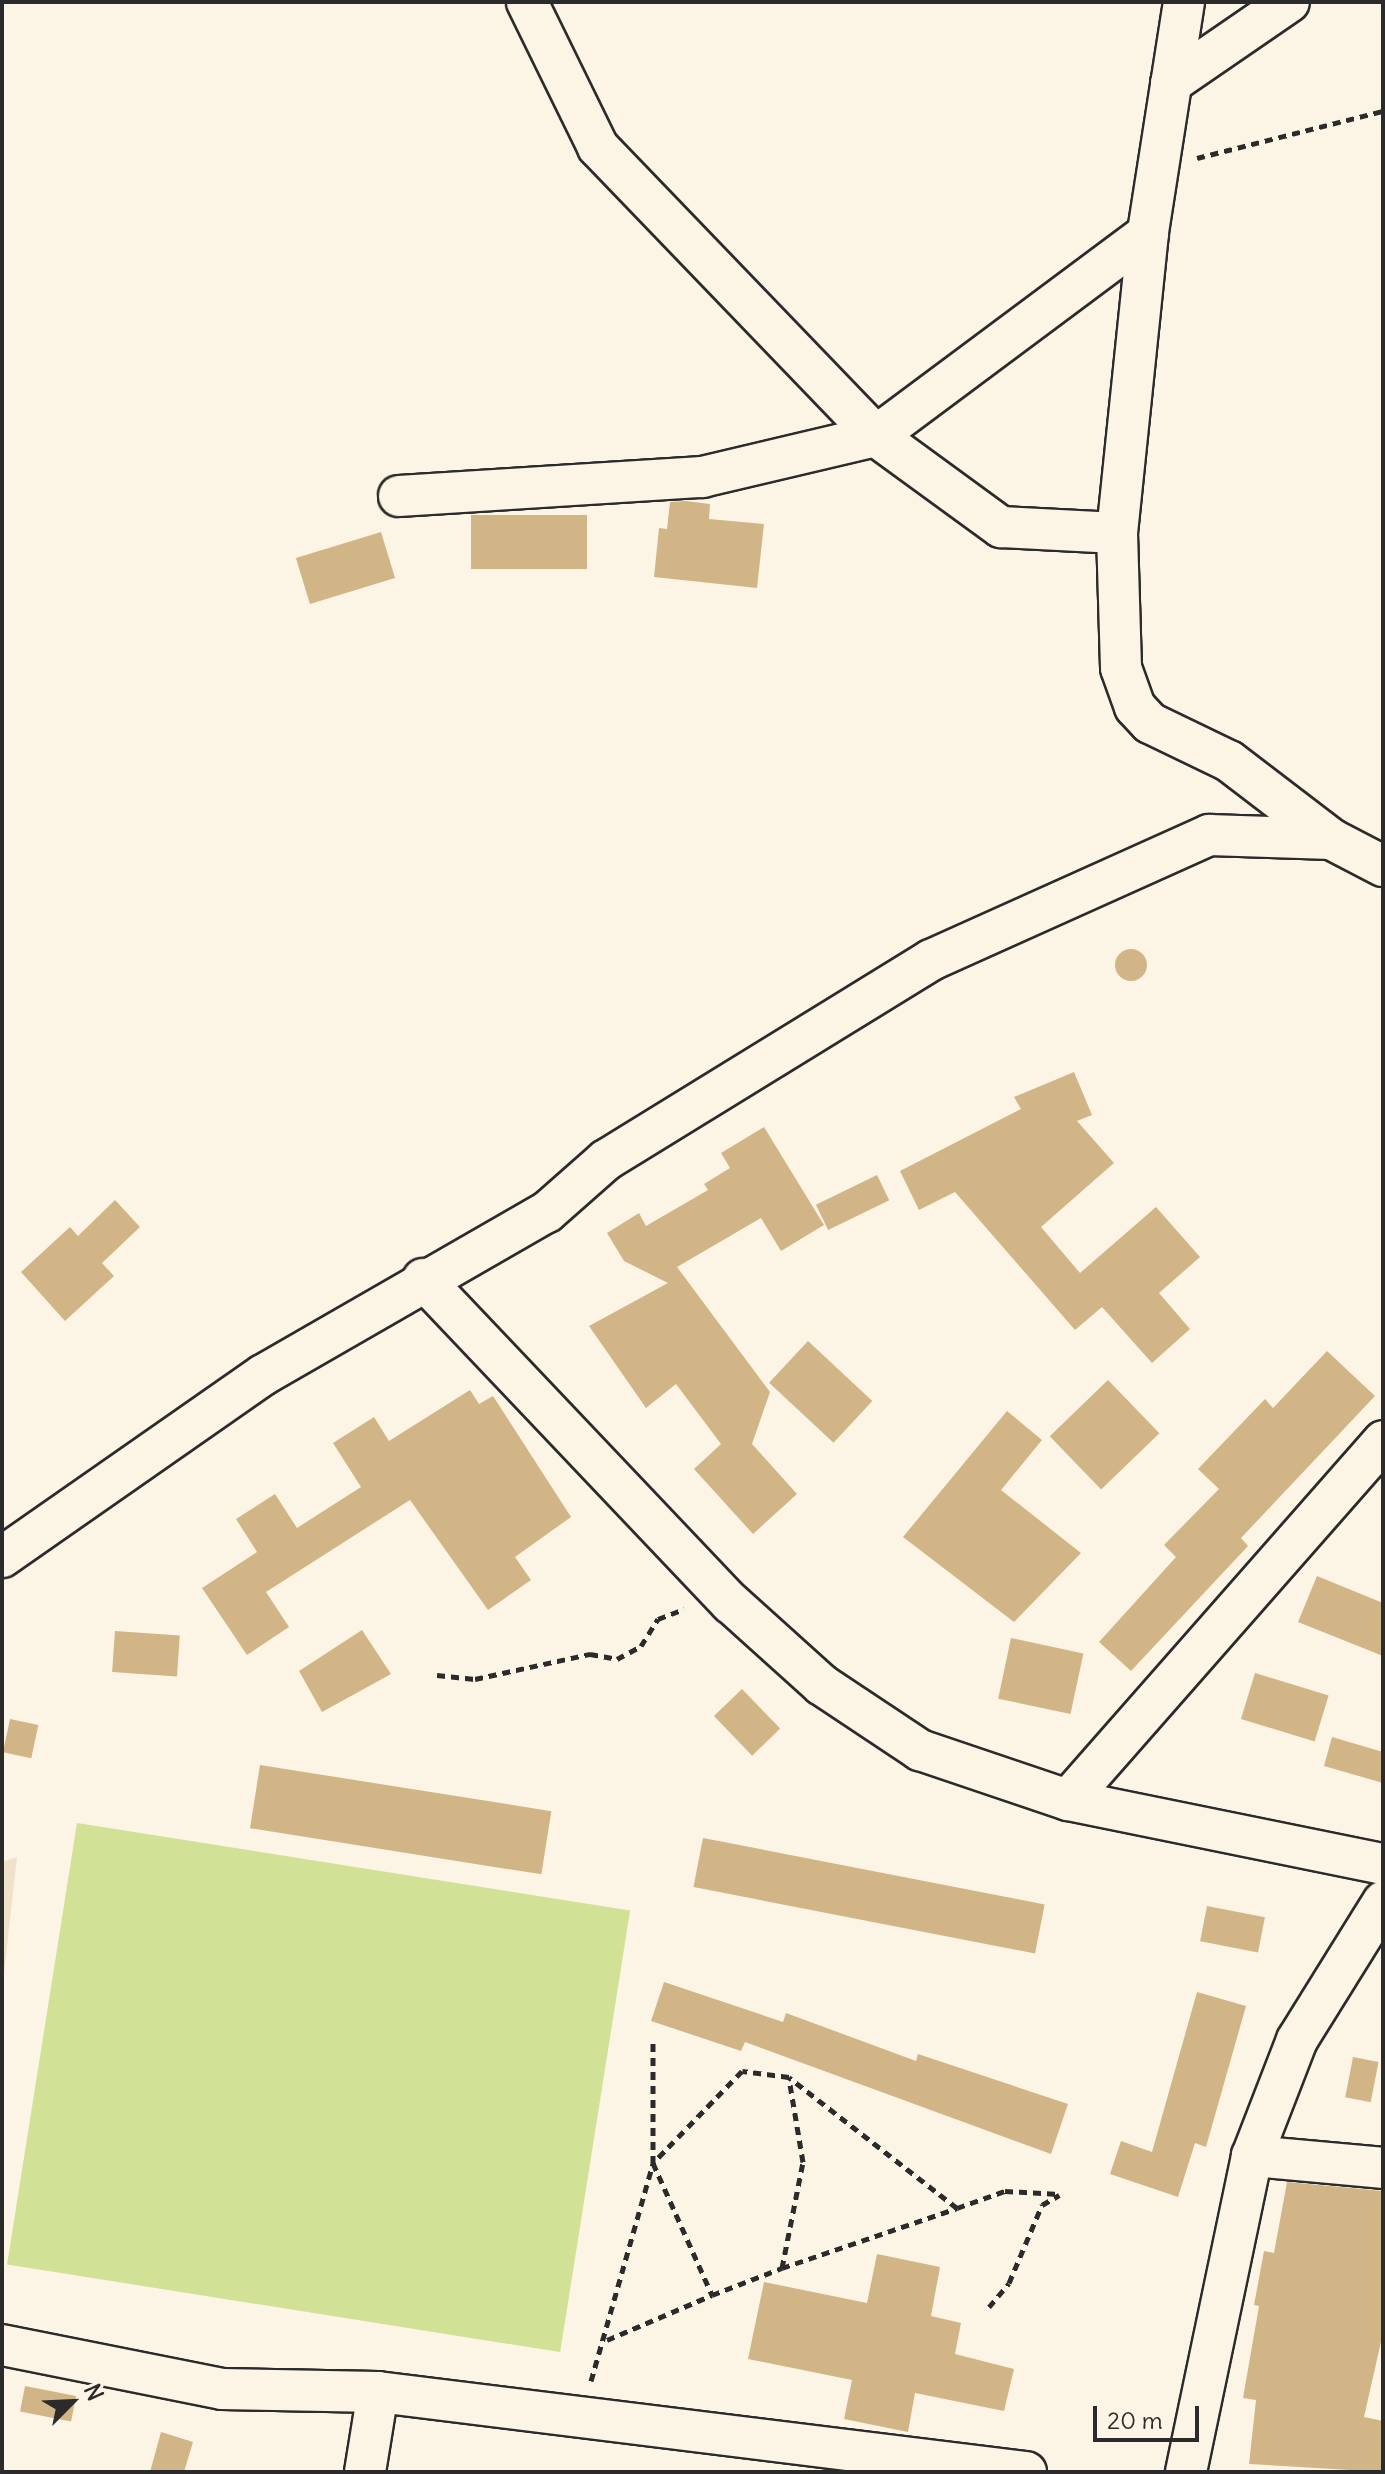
<!DOCTYPE html>
<html>
<head>
<meta charset="utf-8">
<style>
	body { margin:0 }
	#map { position:relative; width:1385px; height:2474px; overflow:hidden; background:#fcf5e5; font-family:Delius,sans-serif }
	div>[style] { position:absolute }
	.built>* { inset:0; background:#efe2c8 }
	.green>* { inset:0; background:#d1e195; transform-origin:0 0 }
	.building>* { inset:0; background:#d1b586; transform-origin:0 0 }
	.round { border-radius:50% }
	.path>* { height:5px; margin-top:-2.5px; transform-origin:0; background:repeating-linear-gradient(90deg,#2b2b2b 0 8px,transparent 0 14px) }
	.roads { filter:drop-shadow(2px 0 #2b2b2b) drop-shadow(-2px 0 #2b2b2b) drop-shadow(0 2px #2b2b2b) drop-shadow(0 -2px #2b2b2b) }
	.minor>* { height:40px; margin:-20px; padding:0 20px; transform-origin:20px; border-radius:20px; background:#fcf5e5 }
	span { translate:-50% -50%; white-space:nowrap; text-align:center; line-height:1.15; -webkit-text-stroke:8px #fcf5e5; paint-order:stroke }
	.frame { position:absolute; inset:0; border:4px solid #2b2b2b; pointer-events:none }
	.north { position:absolute; left:32px; top:2362px; width:80px; height:80px; -webkit-text-stroke:6px #fcf5e5; paint-order:stroke; rotate:66deg; font-size:22px; font-weight:700; line-height:32px; text-align:center; color:#2b2b2b }
	.north::after { content:''; display:block; margin:auto; width:28px; height:36px; background:#2b2b2b; clip-path:polygon(50% 0,100% 100%,50% 72%,0 100%) }
	.scale { position:absolute; left:1093px; top:2406px; width:106px; height:36px; box-sizing:border-box; border:4px solid #2b2b2b; border-top:0; padding-left:10px; font-size:24px; line-height:28px; white-space:nowrap; color:#2b2b2b; -webkit-text-stroke:6px #fcf5e5; paint-order:stroke }
</style>
</head>
<body>
<div id="map">
	<div class="built">
		<i style="clip-path:polygon(17px 1857px,2px 1991px,2px 1862px)"></i>
	</div>
	<div class="green">
		<i style="left:77px;top:1823px;width:560px;height:447px;rotate:9deg"></i>
	</div>
	<div class="building">
		<i style="clip-path:polygon(686px 501px,710px 504px,709px 519px,764px 524px,757px 588px,654px 577px,659px 528px,667px 529px,670px 502px)"></i>
		<i style="left:471px;top:515px;width:116px;height:54px"></i>
		<i style="left:381px;top:532px;width:48px;height:89px;rotate:73deg"></i>
		<i class="round" style="left:1115px;top:949px;width:32px;height:32px"></i>
		<i style="clip-path:polygon(1074px 1072px,1092px 1115px,1077px 1121px,1114px 1163px,1041px 1227px,1080px 1273px,1156px 1207px,1200px 1257px,1159px 1293px,1190px 1329px,1152px 1363px,1102px 1307px,1075px 1330px,955px 1192px,919px 1210px,900px 1171px,1021px 1109px,1014px 1097px)"></i>
		<i style="clip-path:polygon(764px 1127px,824px 1225px,781px 1251px,761px 1218px,677px 1267px,770px 1392px,752px 1444px,797px 1494px,753px 1534px,694px 1469px,721px 1444px,676px 1384px,646px 1408px,589px 1326px,668px 1283px,624px 1261px,607px 1233px,639px 1213px,646px 1226px,708px 1190px,704px 1184px,730px 1168px,721px 1153px)"></i>
		<i style="left:877px;top:1175px;width:28px;height:68px;rotate:64deg"></i>
		<i style="clip-path:polygon(115px 1200px,140px 1227px,102px 1263px,114px 1276px,65px 1321px,21px 1272px,70px 1227px,78px 1236px)"></i>
		<i style="left:808px;top:1341px;width:88px;height:57px;rotate:43deg"></i>
		<i style="clip-path:polygon(1327px 1351px,1375px 1396px,1241px 1538px,1248px 1546px,1131px 1671px,1099px 1642px,1176px 1557px,1164px 1545px,1219px 1489px,1198px 1469px,1265px 1399px,1273px 1408px)"></i>
		<i style="left:1108px;top:1380px;width:74px;height:81px;rotate:46deg"></i>
		<i style="clip-path:polygon(470px 1390px,479px 1404px,493px 1396px,571px 1517px,515px 1557px,531px 1580px,488px 1610px,410px 1500px,266px 1592px,289px 1627px,247px 1655px,202px 1588px,257px 1552px,236px 1519px,275px 1494px,297px 1528px,361px 1487px,333px 1443px,374px 1417px,389px 1441px)"></i>
		<i style="clip-path:polygon(1007px 1411px,1042px 1440px,1001px 1490px,1081px 1553px,1014px 1622px,903px 1537px)"></i>
		<i style="clip-path:polygon(1317px 1576px,1383px 1603px,1383px 1656px,1298px 1622px)"></i>
		<i style="clip-path:polygon(362px 1630px,391px 1674px,322px 1712px,299px 1671px)"></i>
		<i style="left:115px;top:1631px;width:65px;height:41px;rotate:4deg"></i>
		<i style="left:1011px;top:1638px;width:74px;height:62px;rotate:12deg"></i>
		<i style="left:1255px;top:1673px;width:77px;height:48px;rotate:17deg"></i>
		<i style="left:742px;top:1689px;width:55px;height:39px;rotate:46deg"></i>
		<i style="left:10px;top:1719px;width:29px;height:34px;rotate:12deg"></i>
		<i style="clip-path:polygon(1332px 1737px,1383px 1752px,1383px 1783px,1324px 1766px)"></i>
		<i style="left:260px;top:1765px;width:295px;height:64px;rotate:9deg"></i>
		<i style="left:703px;top:1838px;width:348px;height:50px;rotate:11deg"></i>
		<i style="left:1207px;top:1906px;width:59px;height:36px;rotate:11deg"></i>
		<i style="clip-path:polygon(664px 1982px,783px 2022px,786px 2013px,916px 2061px,918px 2054px,1068px 2104px,1051px 2154px,745px 2042px,741px 2051px,651px 2021px)"></i>
		<i style="clip-path:polygon(1197px 1992px,1246px 2006px,1206px 2147px,1195px 2143px,1178px 2197px,1110px 2174px,1121px 2141px,1152px 2152px)"></i>
		<i style="left:1353px;top:2057px;width:26px;height:41px;rotate:11deg"></i>
		<i style="clip-path:polygon(1287px 2182px,1383px 2191px,1383px 2333px,1364px 2417px,1383px 2421px,1383px 2472px,1249px 2464px,1256px 2400px,1243px 2398px,1259px 2306px,1254px 2305px,1264px 2251px,1274px 2253px)"></i>
		<i style="clip-path:polygon(877px 2254px,940px 2267px,931px 2316px,961px 2323px,955px 2354px,1014px 2369px,1004px 2411px,915px 2393px,908px 2432px,844px 2419px,852px 2380px,748px 2359px,764px 2282px,867px 2303px)"></i>
		<i style="left:25px;top:2386px;width:52px;height:26px;rotate:11deg"></i>
		<i style="clip-path:polygon(161px 2432px,193px 2442px,184px 2472px,150px 2472px)"></i>
	</div>
	<div class="path">
		<i style="left:1197px;top:158px;width:192px;rotate:-14.2deg"></i>
		<i style="left:437px;top:1675px;width:38px;rotate:6deg"></i>
		<i style="left:475px;top:1679px;width:118px;rotate:-12.3deg"></i>
		<i style="left:590px;top:1654px;width:27px;rotate:10deg"></i>
		<i style="left:617px;top:1659px;width:27px;rotate:-28deg"></i>
		<i style="left:641px;top:1646px;width:32px;rotate:-58deg"></i>
		<i style="left:658px;top:1619px;width:28px;rotate:-21deg"></i>
		<i style="left:957px;top:2208px;width:213px;rotate:-142.1deg"></i>
		<i style="left:789px;top:2077px;width:47px;rotate:-172.7deg"></i>
		<i style="left:742px;top:2071px;width:128px;rotate:134.1deg"></i>
		<i style="left:653px;top:2163px;width:145px;rotate:65.9deg"></i>
		<i style="left:712px;top:2295px;width:75px;rotate:-21.1deg"></i>
		<i style="left:782px;top:2268px;width:185px;rotate:-18.9deg"></i>
		<i style="left:957px;top:2208px;width:51px;rotate:-19.5deg"></i>
		<i style="left:1005px;top:2191px;width:54px;rotate:3.2deg"></i>
		<i style="left:782px;top:2268px;width:108px;rotate:-78.8deg"></i>
		<i style="left:803px;top:2162px;width:85px;rotate:-99.5deg"></i>
		<i style="left:989px;top:2307px;width:31px;rotate:-50deg"></i>
		<i style="left:1009px;top:2283px;width:85px;rotate:-67.1deg"></i>
		<i style="left:1042px;top:2205px;width:20px;rotate:-30deg"></i>
		<i style="left:607px;top:2340px;width:114px;rotate:-23.2deg"></i>
		<i style="left:591px;top:2381px;width:227px;rotate:-74.1deg"></i>
		<i style="left:653px;top:2163px;width:124px;rotate:-90deg"></i>
	</div>
	<div class="roads">
		<div class="minor">
			<i style="left:527px;top:2px;width:161px;rotate:63.9deg"></i>
			<i style="left:598px;top:147px;width:401px;rotate:46.1deg"></i>
			<i style="left:876px;top:436px;width:155px;rotate:36.1deg"></i>
			<i style="left:1001px;top:527px;width:116px;rotate:3deg"></i>
			<i style="left:1184px;top:2px;width:234px;rotate:98.9deg"></i>
			<i style="left:1148px;top:233px;width:302px;rotate:95.9deg"></i>
			<i style="left:1117px;top:533px;width:135px;rotate:88.3deg"></i>
			<i style="left:1121px;top:668px;width:41px;rotate:70.3deg"></i>
			<i style="left:1135px;top:707px;width:22px;rotate:47deg"></i>
			<i style="left:1150px;top:723px;width:88px;rotate:25.7deg"></i>
			<i style="left:1229px;top:761px;width:128px;rotate:37.4deg"></i>
			<i style="left:1171px;top:83px;width:143px;rotate:-34.5deg"></i>
			<i style="left:399px;top:496px;width:304px;rotate:-3.6deg"></i>
			<i style="left:702px;top:477px;width:179px;rotate:-13.3deg"></i>
			<i style="left:876px;top:436px;width:339px;rotate:-36.7deg"></i>
			<i style="left:423px;top:1279px;width:447px;rotate:46.5deg"></i>
			<i style="left:731px;top:1603px;width:122px;rotate:42deg"></i>
			<i style="left:822px;top:1685px;width:118px;rotate:33.6deg"></i>
			<i style="left:920px;top:1750px;width:156px;rotate:18.7deg"></i>
			<i style="left:1068px;top:1800px;width:321px;rotate:11.5deg"></i>
			<i style="left:2px;top:1557px;width:318px;rotate:-34.9deg"></i>
			<i style="left:263px;top:1375px;width:327px;rotate:-29.9deg"></i>
			<i style="left:547px;top:1212px;width:79px;rotate:-41.4deg"></i>
			<i style="left:606px;top:1160px;width:382px;rotate:-31.6deg"></i>
			<i style="left:931px;top:960px;width:305px;rotate:-24.2deg"></i>
			<i style="left:1209px;top:835px;width:122px;rotate:1.9deg"></i>
			<i style="left:1331px;top:839px;width:59px;rotate:27.4deg"></i>
			<i style="left:1068px;top:1800px;width:478px;rotate:-48.7deg"></i>
			<i style="left:1252px;top:2156px;width:132px;rotate:5.2deg"></i>
			<i style="left:2px;top:2345px;width:224px;rotate:11.3deg"></i>
			<i style="left:222px;top:2389px;width:156px;rotate:1.1deg"></i>
			<i style="left:378px;top:2392px;width:653px;rotate:7.04deg"></i>
			<i style="left:365px;top:2472px;width:81px;rotate:-80.8deg"></i>
			<i style="left:1186px;top:2472px;width:323px;rotate:-78.2deg"></i>
			<i style="left:1252px;top:2156px;width:124px;rotate:-68.8deg"></i>
			<i style="left:1297px;top:2040px;width:163px;rotate:-58.1deg"></i>
		</div>
	</div>
	<div class="frame"></div>
	<div class="north">N</div>
	<div class="scale">20 m</div>
</div>
</body>
</html>
